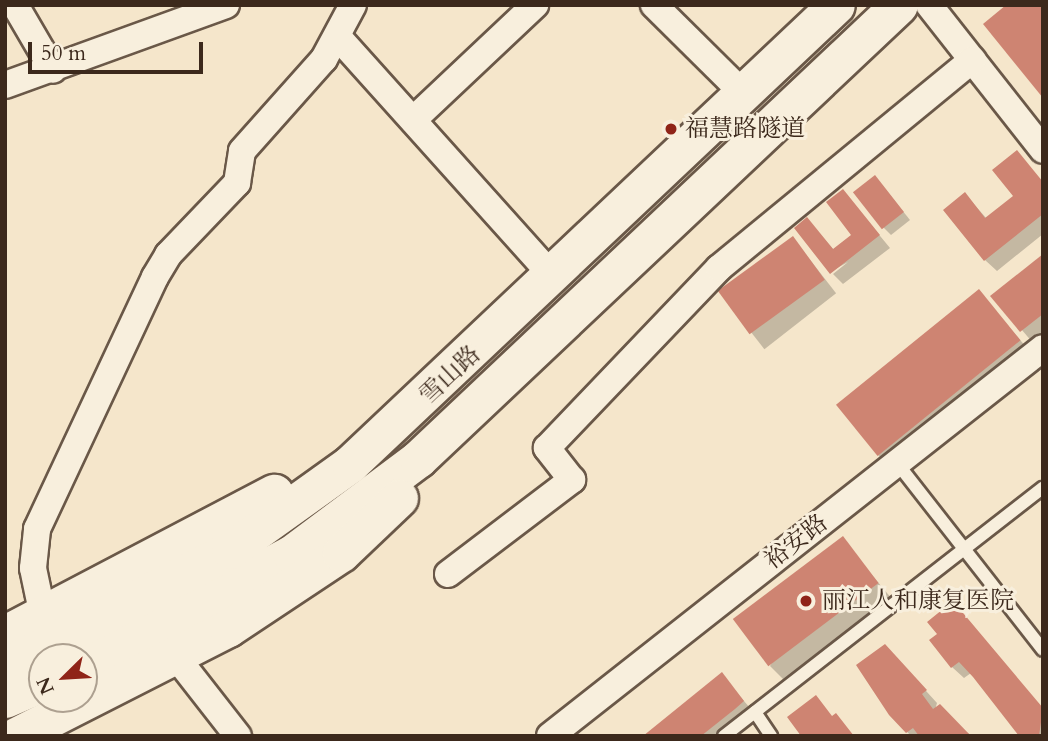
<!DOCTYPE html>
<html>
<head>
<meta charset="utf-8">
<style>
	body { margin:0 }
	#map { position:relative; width:1048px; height:741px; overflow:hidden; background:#f5e6cb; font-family:Cardo,"Noto Serif SC",serif }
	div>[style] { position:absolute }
	.shadow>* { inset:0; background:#0003; transform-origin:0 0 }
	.building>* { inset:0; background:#ce8472; transform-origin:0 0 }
	.roads { filter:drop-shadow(2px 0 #6a5848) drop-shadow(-2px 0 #6a5848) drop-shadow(0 2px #6a5848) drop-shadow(0 -2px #6a5848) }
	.lane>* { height:12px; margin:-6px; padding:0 6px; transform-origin:6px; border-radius:6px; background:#f8efdd }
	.street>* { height:26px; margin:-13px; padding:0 13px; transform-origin:13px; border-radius:13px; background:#f8efdd }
	.secondary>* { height:37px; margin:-18.5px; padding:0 18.5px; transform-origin:18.5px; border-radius:18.5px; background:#f8efdd }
	.dots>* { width:19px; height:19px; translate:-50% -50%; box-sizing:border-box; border:4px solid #f8efdd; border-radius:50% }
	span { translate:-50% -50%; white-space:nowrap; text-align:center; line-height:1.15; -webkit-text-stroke:6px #f8efdd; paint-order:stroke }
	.poi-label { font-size:24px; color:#3c291c }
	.left { translate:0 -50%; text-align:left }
	.street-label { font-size:24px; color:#3c291c }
	.frame { position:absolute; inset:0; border:7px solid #3c291c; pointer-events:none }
	.north { position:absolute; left:28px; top:643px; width:70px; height:70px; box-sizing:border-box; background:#f8efdd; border:2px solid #ada090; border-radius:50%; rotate:246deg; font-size:19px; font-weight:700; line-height:28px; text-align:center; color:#3c291c }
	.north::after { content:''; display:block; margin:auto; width:24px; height:32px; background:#8f2418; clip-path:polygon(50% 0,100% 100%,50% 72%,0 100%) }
	.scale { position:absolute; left:28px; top:42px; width:175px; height:32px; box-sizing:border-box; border:4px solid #3c291c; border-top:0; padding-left:9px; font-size:21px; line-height:24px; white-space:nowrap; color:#3c291c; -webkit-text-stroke:5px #f8efdd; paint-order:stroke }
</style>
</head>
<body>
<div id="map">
	<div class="shadow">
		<i style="clip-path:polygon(1017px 153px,1043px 182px,1043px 234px,997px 271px,985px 260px,965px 194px,987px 219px,1015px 196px)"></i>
		<i style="clip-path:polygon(882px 185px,910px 220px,891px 235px,884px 228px)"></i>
		<i style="clip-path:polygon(843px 191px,890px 248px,843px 284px,833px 274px,848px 262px,830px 272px,807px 219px,834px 250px,854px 235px)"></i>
		<i style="left:793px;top:238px;width:70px;height:91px;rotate:52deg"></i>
		<i style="clip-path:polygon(1043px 256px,1043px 335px,1033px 343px,993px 296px)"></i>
		<i style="clip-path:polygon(979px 291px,1031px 353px,890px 467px,878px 455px)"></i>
		<i style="clip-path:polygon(842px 539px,892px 599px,785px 681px,770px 666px)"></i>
		<i style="clip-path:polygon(939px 634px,1043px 709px,1043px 736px,1021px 736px,971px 673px,964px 678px,952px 667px)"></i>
		<i style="clip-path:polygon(896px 658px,937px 703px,935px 710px,972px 736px,911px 736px,890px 714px)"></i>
		<i style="clip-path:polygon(722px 675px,755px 714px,727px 736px,645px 736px)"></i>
	</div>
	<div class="building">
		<i style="clip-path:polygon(1006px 5px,1043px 5px,1043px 98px,983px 24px)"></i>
		<i style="clip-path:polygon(1017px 150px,1043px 182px,1043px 214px,984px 261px,943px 210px,965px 192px,985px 218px,1013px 196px,992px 170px)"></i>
		<i style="left:875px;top:175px;width:47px;height:28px;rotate:52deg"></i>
		<i style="clip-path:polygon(843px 189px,880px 235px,830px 274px,794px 228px,807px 217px,833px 249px,851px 235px,826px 202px)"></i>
		<i style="left:793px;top:236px;width:54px;height:93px;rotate:54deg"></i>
		<i style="clip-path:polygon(1043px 254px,1043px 314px,1020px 332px,990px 296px)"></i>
		<i style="left:979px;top:289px;width:66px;height:184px;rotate:51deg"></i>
		<i style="left:843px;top:536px;width:59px;height:138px;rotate:53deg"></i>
		<i style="clip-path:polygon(953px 601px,1043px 708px,1039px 736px,1019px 736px,973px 677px,959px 662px,951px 668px,929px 640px,937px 634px,927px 622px)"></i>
		<i style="clip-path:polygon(885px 644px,927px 690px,922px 694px,933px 709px,940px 704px,971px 736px,919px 736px,913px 728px,906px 733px,889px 715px,856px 665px)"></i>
		<i style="clip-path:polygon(722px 672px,744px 701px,735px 709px,701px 736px,643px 736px)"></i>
		<i style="clip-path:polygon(816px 695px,832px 716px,836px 713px,854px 736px,801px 736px,787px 717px)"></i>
	</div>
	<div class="roads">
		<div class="lane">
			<i style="left:897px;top:463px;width:237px;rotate:52deg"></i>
			<i style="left:755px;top:712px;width:29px;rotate:56deg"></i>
			<i style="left:724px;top:736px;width:404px;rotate:-37.9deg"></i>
		</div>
		<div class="street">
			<i style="left:15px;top:5px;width:75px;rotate:59.7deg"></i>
			<i style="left:654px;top:5px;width:127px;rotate:44.7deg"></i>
			<i style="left:929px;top:5px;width:184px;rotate:51.8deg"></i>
			<i style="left:338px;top:37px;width:322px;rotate:48.1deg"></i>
			<i style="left:5px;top:85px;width:235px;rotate:-19.9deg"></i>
			<i style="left:413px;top:120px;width:168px;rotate:-43.3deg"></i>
			<i style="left:448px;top:574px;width:156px;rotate:-37.2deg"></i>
			<i style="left:572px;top:480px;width:41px;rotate:-128deg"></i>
			<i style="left:547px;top:448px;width:249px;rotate:-46.3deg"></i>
			<i style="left:719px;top:268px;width:328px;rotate:-39.4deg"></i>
			<i style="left:43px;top:616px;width:49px;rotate:-101.8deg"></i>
			<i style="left:33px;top:568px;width:39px;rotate:-84deg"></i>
			<i style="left:37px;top:529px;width:278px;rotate:-64.9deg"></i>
			<i style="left:155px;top:277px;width:26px;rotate:-59deg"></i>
			<i style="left:168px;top:255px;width:100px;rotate:-46.2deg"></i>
			<i style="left:237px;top:183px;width:32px;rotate:-81deg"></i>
			<i style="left:242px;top:151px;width:123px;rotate:-48.3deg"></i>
			<i style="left:324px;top:59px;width:61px;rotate:-61.8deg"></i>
			<i style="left:177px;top:658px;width:99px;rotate:52deg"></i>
			<i style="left:550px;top:736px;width:627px;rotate:-38.2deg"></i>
		</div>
		<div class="secondary">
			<i style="left:5px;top:634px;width:304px;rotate:-27.7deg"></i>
			<i style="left:84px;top:664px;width:234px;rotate:-28deg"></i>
			<i style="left:291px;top:554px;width:159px;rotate:-36.8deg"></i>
			<i style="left:418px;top:459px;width:661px;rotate:-43.35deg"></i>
			<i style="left:5px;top:666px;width:253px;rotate:-27.3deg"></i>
			<i style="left:230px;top:550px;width:148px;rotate:-35.6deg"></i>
			<i style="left:350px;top:464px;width:668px;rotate:-43.36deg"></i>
			<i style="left:5px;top:699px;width:40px;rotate:-23.4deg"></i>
			<i style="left:16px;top:736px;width:238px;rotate:-27deg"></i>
			<i style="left:228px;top:628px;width:136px;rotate:-33.6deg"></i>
			<i style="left:341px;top:553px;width:80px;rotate:-43.5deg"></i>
		</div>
	</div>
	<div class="dots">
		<i style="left:671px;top:129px;background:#8f2418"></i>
		<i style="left:806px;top:601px;background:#8f2418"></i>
	</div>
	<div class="poi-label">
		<span class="left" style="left:685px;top:129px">福慧路隧道</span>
		<span class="left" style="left:822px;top:601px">丽江人和康复医院</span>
	</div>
	<div class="street-label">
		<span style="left:450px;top:375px;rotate:-43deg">雪山路</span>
		<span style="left:796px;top:542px;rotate:-38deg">裕安路</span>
	</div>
	<div class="frame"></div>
	<div class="north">N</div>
	<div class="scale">50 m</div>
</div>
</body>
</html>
